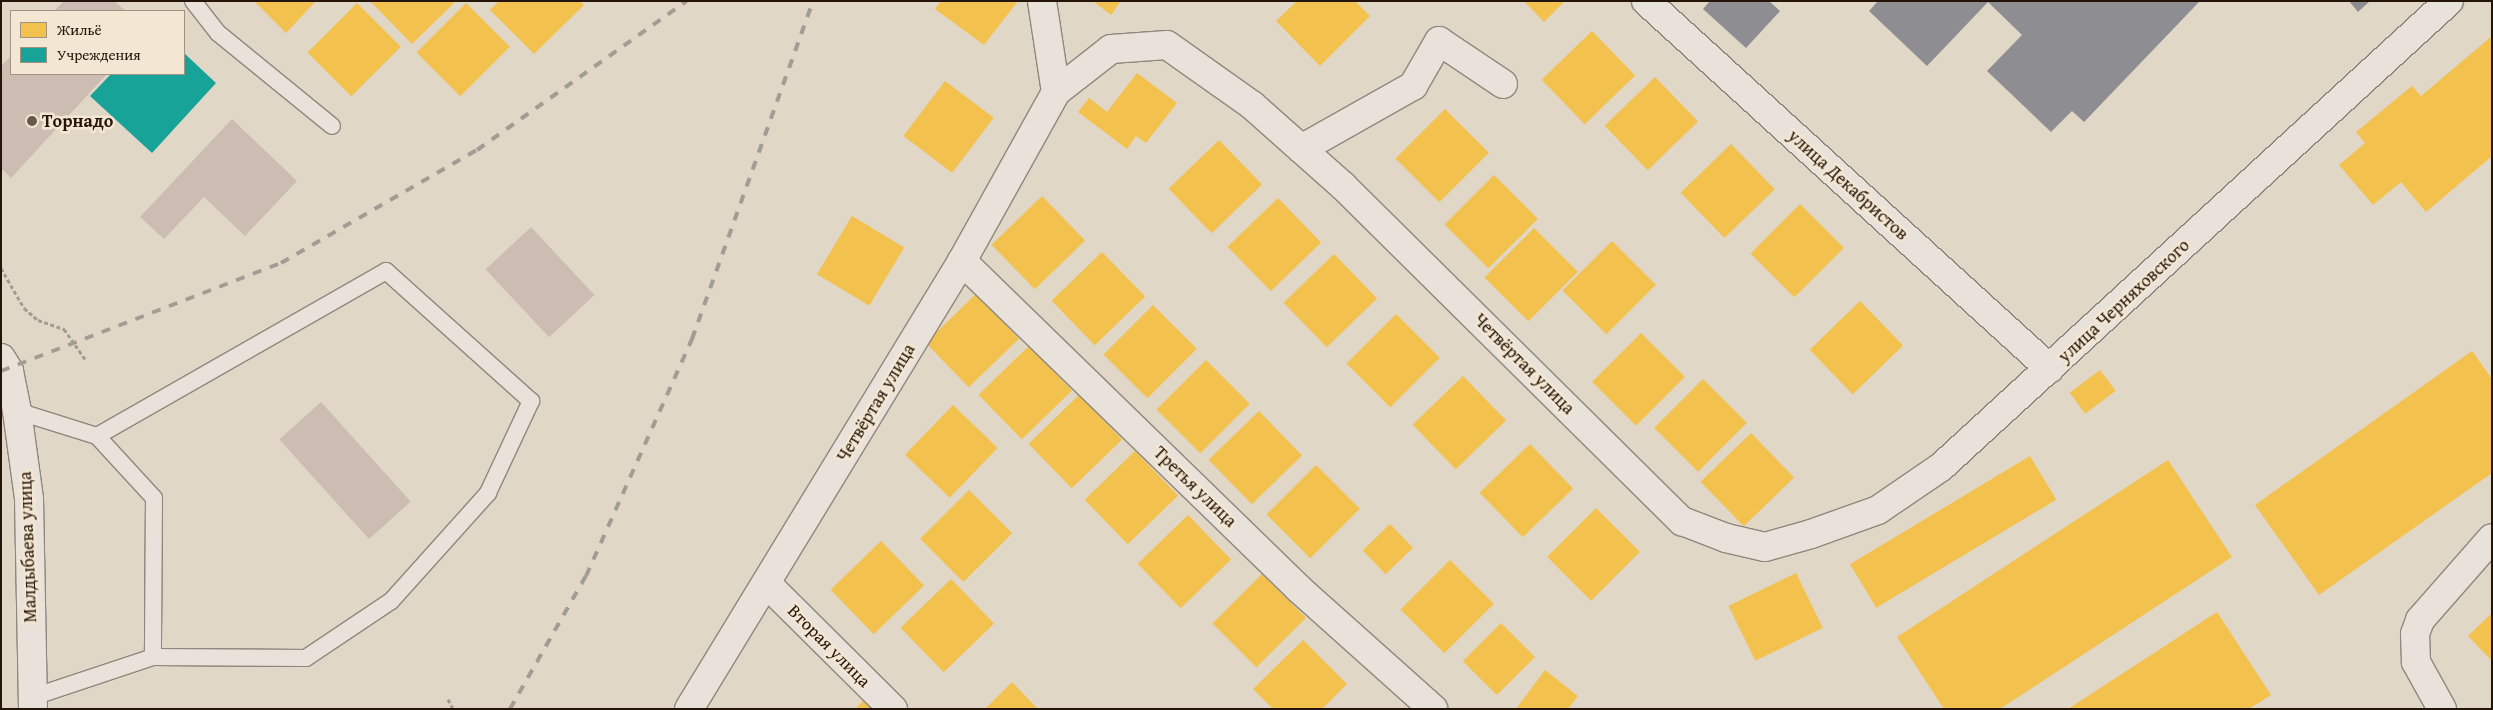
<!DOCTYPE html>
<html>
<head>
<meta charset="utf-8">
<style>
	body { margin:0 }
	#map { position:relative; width:2493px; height:710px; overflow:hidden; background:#e1d7c6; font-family:"Gentium Book Plus",serif }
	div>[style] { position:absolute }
	.homes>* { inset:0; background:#f2c14e; transform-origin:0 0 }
	.public>* { inset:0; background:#17a398 }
	.industry>* { inset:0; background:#8d8d92 }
	.building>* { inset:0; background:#ccbcb1; transform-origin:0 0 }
	.path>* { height:3px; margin-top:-1.5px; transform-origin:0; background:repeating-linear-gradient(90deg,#a29c95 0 4px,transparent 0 6.5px) }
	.roads { filter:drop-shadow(1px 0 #8f877d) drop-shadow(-1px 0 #8f877d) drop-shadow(0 1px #8f877d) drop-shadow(0 -1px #8f877d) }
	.lane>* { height:16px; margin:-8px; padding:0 8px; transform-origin:8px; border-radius:8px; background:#e8e2da }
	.street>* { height:28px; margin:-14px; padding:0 14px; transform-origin:14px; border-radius:14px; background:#e8e2da }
	.secondary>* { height:28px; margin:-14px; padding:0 14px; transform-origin:14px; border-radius:14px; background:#e8e2da }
	.rail>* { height:4px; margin-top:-2px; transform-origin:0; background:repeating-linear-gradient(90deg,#a29c95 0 9px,transparent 0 18px) }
	.dots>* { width:14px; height:14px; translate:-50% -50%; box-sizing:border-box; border:2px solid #f3e7d3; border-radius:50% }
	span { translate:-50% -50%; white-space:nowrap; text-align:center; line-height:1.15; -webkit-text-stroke:5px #f3e7d3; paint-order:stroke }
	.poi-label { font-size:18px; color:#251509; font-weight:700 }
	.left { translate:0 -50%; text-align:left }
	.street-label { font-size:18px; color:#251509 }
	.frame { position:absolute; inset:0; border:2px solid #251509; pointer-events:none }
	.legend { position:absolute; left:10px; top:10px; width:175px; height:65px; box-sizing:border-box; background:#f3e7d3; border:1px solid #a19382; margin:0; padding:6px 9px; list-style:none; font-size:15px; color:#251509 }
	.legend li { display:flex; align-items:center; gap:10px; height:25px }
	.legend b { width:25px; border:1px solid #a19382 }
</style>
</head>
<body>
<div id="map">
	<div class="homes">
		<i style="clip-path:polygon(254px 1px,316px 1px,286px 33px)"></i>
		<i style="clip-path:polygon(370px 1px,456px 1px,412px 44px)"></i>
		<i style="clip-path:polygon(499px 1px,580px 1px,584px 5px,534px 54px,490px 10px)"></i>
		<i style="clip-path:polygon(941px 1px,1018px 1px,984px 45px,935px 9px)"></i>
		<i style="clip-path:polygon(1093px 1px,1121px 1px,1111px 15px)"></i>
		<i style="clip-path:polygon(1297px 1px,1355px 1px,1370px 16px,1320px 66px,1276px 21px)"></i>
		<i style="clip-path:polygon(1524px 1px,1565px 1px,1544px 22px)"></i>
		<i style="left:357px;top:3px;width:62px;height:70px;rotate:45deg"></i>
		<i style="left:466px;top:3px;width:62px;height:70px;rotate:45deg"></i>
		<i style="left:1592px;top:31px;width:62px;height:70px;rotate:46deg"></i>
		<i style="clip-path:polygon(2492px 36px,2492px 156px,2426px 212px,2401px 182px,2373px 205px,2339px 165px,2365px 143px,2356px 132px,2412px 86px,2421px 96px)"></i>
		<i style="clip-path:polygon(1137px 73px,1177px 103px,1146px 143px,1136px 136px,1127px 149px,1078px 112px,1089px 98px,1107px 112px)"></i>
		<i style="left:1655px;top:77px;width:62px;height:70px;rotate:46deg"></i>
		<i style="left:945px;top:81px;width:61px;height:69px;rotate:37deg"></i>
		<i style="left:1445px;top:109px;width:62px;height:70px;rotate:45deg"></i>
		<i style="left:1219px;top:140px;width:62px;height:70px;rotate:46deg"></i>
		<i style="left:1731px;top:144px;width:63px;height:70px;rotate:46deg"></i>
		<i style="left:1494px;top:175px;width:62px;height:70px;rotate:45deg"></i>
		<i style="left:1042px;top:196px;width:62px;height:70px;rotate:46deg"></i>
		<i style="left:1278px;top:198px;width:62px;height:70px;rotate:46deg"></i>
		<i style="left:1800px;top:204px;width:62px;height:70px;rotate:45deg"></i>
		<i style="left:852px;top:216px;width:61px;height:68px;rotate:31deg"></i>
		<i style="left:1534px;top:228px;width:62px;height:70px;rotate:45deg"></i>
		<i style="left:1612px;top:241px;width:62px;height:70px;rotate:45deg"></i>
		<i style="left:1102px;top:252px;width:62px;height:70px;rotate:46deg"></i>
		<i style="left:1334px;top:254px;width:62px;height:70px;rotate:46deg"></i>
		<i style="left:976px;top:294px;width:62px;height:70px;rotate:46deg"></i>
		<i style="left:1860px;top:301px;width:62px;height:70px;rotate:46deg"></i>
		<i style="left:1153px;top:305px;width:62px;height:70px;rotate:45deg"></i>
		<i style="left:1396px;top:314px;width:62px;height:70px;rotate:45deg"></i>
		<i style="left:1641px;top:333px;width:62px;height:69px;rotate:45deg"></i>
		<i style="left:1029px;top:346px;width:62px;height:70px;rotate:46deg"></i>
		<i style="clip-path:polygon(2472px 351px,2492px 379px,2492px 473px,2319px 595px,2255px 505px)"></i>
		<i style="left:1206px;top:360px;width:62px;height:70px;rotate:45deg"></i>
		<i style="left:2100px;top:370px;width:26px;height:38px;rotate:53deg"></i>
		<i style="left:1463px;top:376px;width:62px;height:70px;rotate:46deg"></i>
		<i style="left:1703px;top:379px;width:62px;height:69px;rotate:45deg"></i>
		<i style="left:1079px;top:395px;width:62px;height:70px;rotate:46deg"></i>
		<i style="left:953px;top:405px;width:62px;height:69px;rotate:44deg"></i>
		<i style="left:1259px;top:411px;width:62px;height:70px;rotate:46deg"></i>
		<i style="left:1751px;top:433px;width:62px;height:70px;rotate:46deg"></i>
		<i style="left:1530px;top:444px;width:62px;height:70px;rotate:46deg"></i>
		<i style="left:1135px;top:451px;width:62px;height:70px;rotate:46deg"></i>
		<i style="left:2030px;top:456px;width:51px;height:210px;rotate:59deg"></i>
		<i style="clip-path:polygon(2168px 460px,2232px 557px,2000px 709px,1944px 709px,1897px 637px)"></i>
		<i style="left:1316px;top:465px;width:62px;height:70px;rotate:45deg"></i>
		<i style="left:969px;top:490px;width:61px;height:69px;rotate:45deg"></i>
		<i style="left:1596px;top:508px;width:62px;height:69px;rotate:45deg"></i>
		<i style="left:1188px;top:515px;width:62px;height:70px;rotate:46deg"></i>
		<i style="left:1390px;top:524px;width:33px;height:38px;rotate:46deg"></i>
		<i style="left:881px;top:541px;width:62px;height:70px;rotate:46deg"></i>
		<i style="left:1450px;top:560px;width:62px;height:70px;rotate:45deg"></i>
		<i style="left:1796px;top:573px;width:61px;height:75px;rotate:64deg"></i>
		<i style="left:1262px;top:574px;width:62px;height:70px;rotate:45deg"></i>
		<i style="left:951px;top:579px;width:62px;height:70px;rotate:46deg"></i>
		<i style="clip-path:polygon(2217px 612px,2271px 695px,2249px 709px,2068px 709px)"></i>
		<i style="clip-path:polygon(2492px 613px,2492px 661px,2468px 636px)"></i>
		<i style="left:1501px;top:623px;width:48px;height:54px;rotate:45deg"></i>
		<i style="clip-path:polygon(1303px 640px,1347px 684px,1322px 709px,1273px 709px,1253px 689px)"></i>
		<i style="clip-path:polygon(1545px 670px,1578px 696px,1568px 709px,1516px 709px)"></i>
		<i style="clip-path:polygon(1012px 682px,1038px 709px,985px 709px)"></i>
		<i style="clip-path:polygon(866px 698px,877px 709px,855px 709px)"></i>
	</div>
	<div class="public">
		<i style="clip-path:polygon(184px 53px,216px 83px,152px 153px,90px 96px,111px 74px,184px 74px)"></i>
	</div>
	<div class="industry">
		<i style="clip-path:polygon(1710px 1px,1769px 1px,1780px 11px,1746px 48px,1703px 9px)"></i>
		<i style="clip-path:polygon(1878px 1px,2200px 1px,2084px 122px,2072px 111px,2051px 132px,1987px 71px,2022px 35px,1988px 2px,1927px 66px,1869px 11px)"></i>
		<i style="clip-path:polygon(2349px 1px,2370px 1px,2358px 12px)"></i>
	</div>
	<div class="building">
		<i style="clip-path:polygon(64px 1px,114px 1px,126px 11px,54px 11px)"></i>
		<i style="clip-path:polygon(11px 56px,11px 74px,107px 74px,11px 178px,1px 168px,1px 66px)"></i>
		<i style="clip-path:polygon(232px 119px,297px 181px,245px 236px,204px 197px,164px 239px,140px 217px)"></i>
		<i style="left:531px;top:227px;width:93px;height:62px;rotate:47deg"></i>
		<i style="left:321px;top:402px;width:134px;height:56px;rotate:48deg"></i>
	</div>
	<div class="path">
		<i style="left:1px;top:268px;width:46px;rotate:60.1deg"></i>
		<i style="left:24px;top:308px;width:18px;rotate:41deg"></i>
		<i style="left:38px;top:320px;width:28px;rotate:19deg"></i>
		<i style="left:64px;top:329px;width:38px;rotate:55deg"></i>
		<i style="left:448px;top:699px;width:11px;rotate:63deg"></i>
	</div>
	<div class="roads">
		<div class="lane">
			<i style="left:193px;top:1px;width:41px;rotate:52deg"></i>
			<i style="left:218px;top:33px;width:147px;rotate:39.2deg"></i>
			<i style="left:17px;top:411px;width:84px;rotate:17.4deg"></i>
			<i style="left:97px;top:436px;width:333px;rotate:-29.7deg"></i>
			<i style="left:386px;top:271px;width:195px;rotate:41.9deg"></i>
			<i style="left:531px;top:401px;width:102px;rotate:115.1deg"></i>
			<i style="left:488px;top:493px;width:145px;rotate:131.9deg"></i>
			<i style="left:391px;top:601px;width:102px;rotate:146.2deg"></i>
			<i style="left:306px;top:658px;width:153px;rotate:-179.6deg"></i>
			<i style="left:153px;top:657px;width:126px;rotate:161.6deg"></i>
			<i style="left:97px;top:436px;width:84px;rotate:47.4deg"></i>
			<i style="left:154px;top:498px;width:159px;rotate:90.4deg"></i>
		</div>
		<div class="street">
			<i style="left:1042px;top:1px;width:92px;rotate:81.3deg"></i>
			<i style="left:1646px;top:1px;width:546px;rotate:42.33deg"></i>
			<i style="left:1301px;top:149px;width:129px;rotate:-29.4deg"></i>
			<i style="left:1413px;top:86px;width:52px;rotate:-60deg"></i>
			<i style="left:1439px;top:41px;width:77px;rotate:33.9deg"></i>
			<i style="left:962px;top:261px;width:470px;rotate:44.2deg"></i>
			<i style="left:1299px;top:589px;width:180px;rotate:41.8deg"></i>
			<i style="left:766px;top:583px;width:179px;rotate:44.8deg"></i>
			<i style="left:689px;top:709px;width:525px;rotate:-58.64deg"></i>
			<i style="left:962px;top:261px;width:193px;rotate:-60.9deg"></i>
			<i style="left:1056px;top:92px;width:70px;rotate:-38deg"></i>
			<i style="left:1111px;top:49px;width:56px;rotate:-4.1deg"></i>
			<i style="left:1167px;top:45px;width:105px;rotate:35.3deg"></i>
			<i style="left:1253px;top:106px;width:120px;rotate:41.6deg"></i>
			<i style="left:1343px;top:186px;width:477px;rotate:44.7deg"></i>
			<i style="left:1682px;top:521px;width:47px;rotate:21.1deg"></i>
			<i style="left:1726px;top:538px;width:40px;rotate:13deg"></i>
			<i style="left:1765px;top:547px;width:48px;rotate:-15.8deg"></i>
			<i style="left:1811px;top:534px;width:71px;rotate:-19.7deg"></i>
			<i style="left:1878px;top:510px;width:76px;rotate:-34.3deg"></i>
			<i style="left:1941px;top:467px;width:689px;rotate:-42.53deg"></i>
			<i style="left:2442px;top:709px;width:54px;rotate:-119deg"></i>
			<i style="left:2416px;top:662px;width:28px;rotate:-92deg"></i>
			<i style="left:2415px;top:634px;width:15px;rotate:-70deg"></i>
			<i style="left:2420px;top:620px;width:109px;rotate:-48.7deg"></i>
		</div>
		<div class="secondary">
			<i style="left:1px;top:358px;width:15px;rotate:58deg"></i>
			<i style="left:9px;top:371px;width:41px;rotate:78.7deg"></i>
			<i style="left:17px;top:411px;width:89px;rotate:82.2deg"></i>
			<i style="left:29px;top:499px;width:210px;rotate:88.9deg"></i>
		</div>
	</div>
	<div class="rail">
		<i style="left:1px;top:371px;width:300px;rotate:-21.1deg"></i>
		<i style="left:281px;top:263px;width:226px;rotate:-30deg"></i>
		<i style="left:477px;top:150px;width:257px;rotate:-35.4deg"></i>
		<i style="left:510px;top:709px;width:153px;rotate:-60.3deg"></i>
		<i style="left:586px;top:576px;width:260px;rotate:-65.9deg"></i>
		<i style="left:692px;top:339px;width:359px;rotate:-70.3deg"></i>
	</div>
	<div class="dots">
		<i style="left:32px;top:121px;background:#67594b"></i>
	</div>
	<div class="poi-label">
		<span class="left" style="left:42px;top:121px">Торнадо</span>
	</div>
	<div class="street-label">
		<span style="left:1848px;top:185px;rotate:42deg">улица Декабристов</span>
		<span style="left:2124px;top:301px;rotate:-43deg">улица Черняховского</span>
		<span style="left:1524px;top:364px;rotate:45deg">Четвёртая улица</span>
		<span style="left:876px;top:403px;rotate:-59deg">Четвёртая улица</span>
		<span style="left:1195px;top:487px;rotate:44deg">Третья улица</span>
		<span style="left:28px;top:547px;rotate:-92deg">Малдыбаева улица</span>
		<span style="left:829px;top:646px;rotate:45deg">Вторая улица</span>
	</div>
	<div class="frame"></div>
	<ul class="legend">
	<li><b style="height:14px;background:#f2c14e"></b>Жильё</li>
	<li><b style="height:14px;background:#17a398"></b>Учреждения</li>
	</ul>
</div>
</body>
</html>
